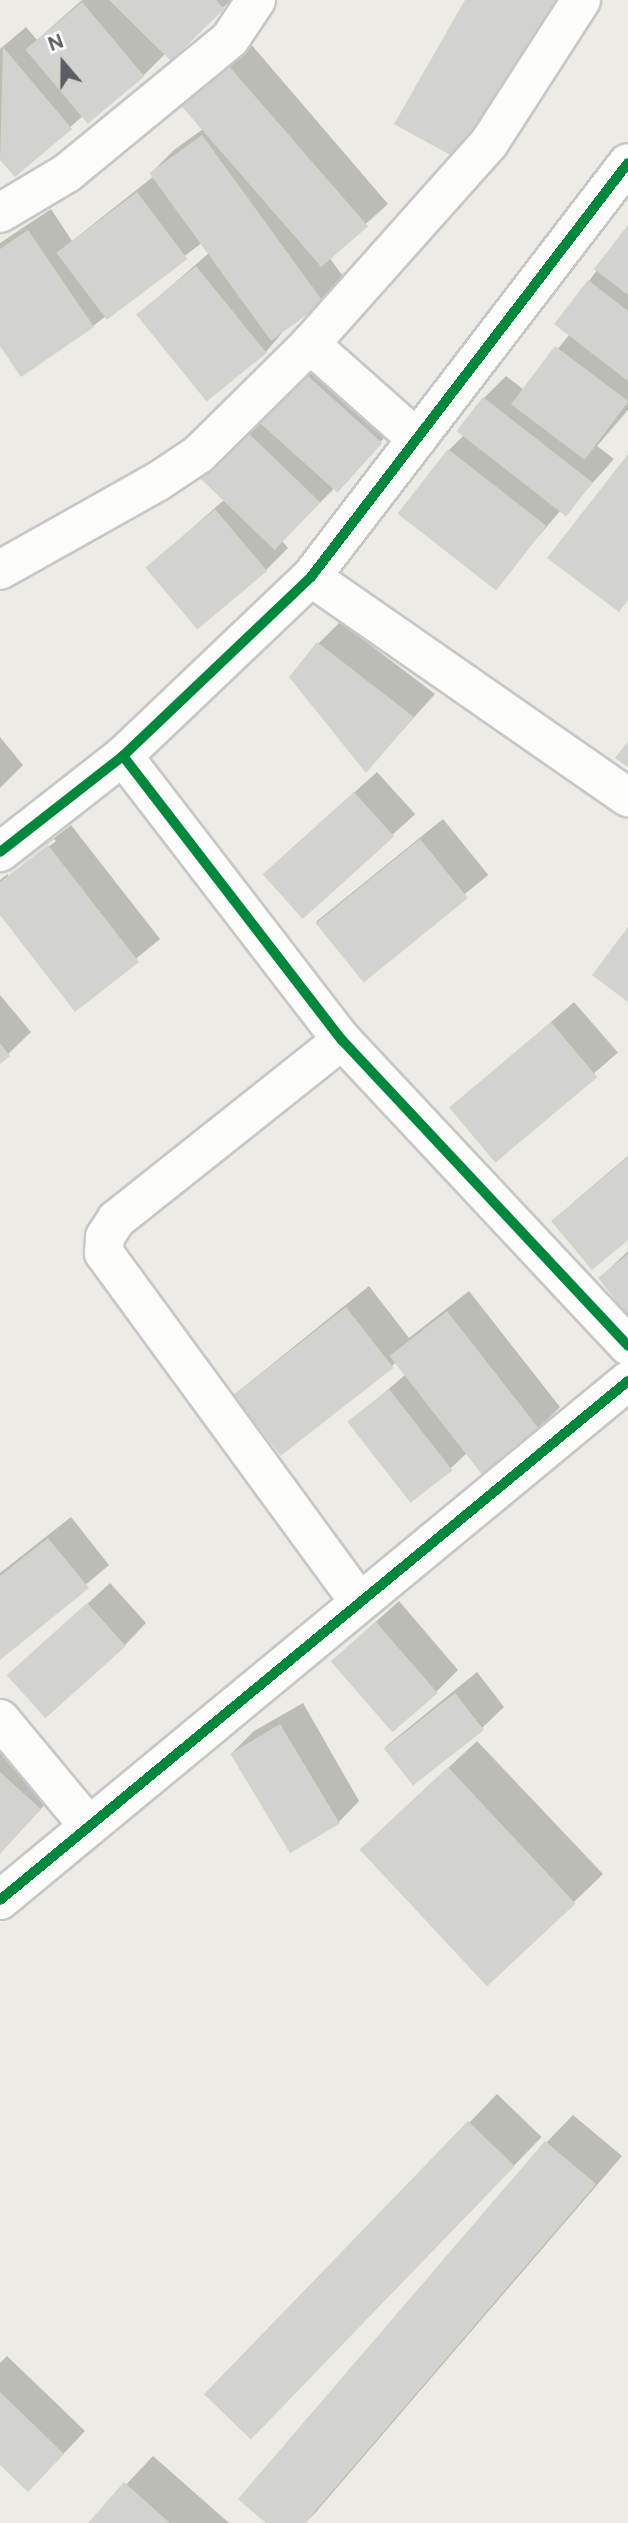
<!DOCTYPE html>
<html>
<head>
<meta charset="utf-8">
<style>
	body { margin:0 }
	#map { position:relative; width:628px; height:2523px; overflow:hidden; background:#ecebe5; font-family:Figtree,sans-serif }
	div>[style] { position:absolute }
	.shadow>* { inset:0; background:#0003; transform-origin:0 0 }
	.building>* { inset:0; background:#d2d2ce; transform-origin:0 0 }
	.roads { filter:drop-shadow(2px 0 #c8c7c7) drop-shadow(-2px 0 #c8c7c7) drop-shadow(0 2px #c8c7c7) drop-shadow(0 -2px #c8c7c7) }
	.minor>* { height:38px; margin:-19px; padding:0 19px; transform-origin:19px; border-radius:19px; background:#fcfcfb }
	.cycleway>* { height:10px; margin:-5px; padding:0 5px; transform-origin:5px; border-radius:5px; background:#00873e }
	span { translate:-50% -50%; white-space:nowrap; text-align:center; line-height:1.15; -webkit-text-stroke:5px #fff; paint-order:stroke }
	.north { position:absolute; left:28px; top:28px; width:70px; height:70px; -webkit-text-stroke:5px #fff; paint-order:stroke; rotate:340deg; font-size:19px; font-weight:700; line-height:28px; text-align:center; color:#5b5d64 }
	.north::after { content:''; display:block; margin:auto; width:24px; height:32px; background:#5b5d64; clip-path:polygon(50% 0,100% 100%,50% 72%,0 100%) }
</style>
</head>
<body>
<div id="map">
	<div class="shadow">
		<i style="clip-path:polygon(82px 0,231px 0,171px 59px,166px 53px,144px 75px,84px 115px,15px 175px,0 157px,0 49px,26px 27px,37px 40px)"></i>
		<i style="clip-path:polygon(467px 0,566px 0,491px 132px)"></i>
		<i style="clip-path:polygon(250px 43px,388px 204px,329px 257px,345px 279px,286px 328px,266px 352px,138px 315px,210px 252px,203px 242px,93px 326px,0 343px,0 243px,51px 209px,72px 241px,154px 176px,152px 172px,174px 150px,203px 129px,204px 83px)"></i>
		<i style="clip-path:polygon(628px 228px,628px 410px,597px 446px,614px 459px,565px 514px,561px 510px,496px 586px,449px 450px,464px 435px,484px 398px,506px 376px,524px 390px,570px 334px,589px 281px)"></i>
		<i style="clip-path:polygon(322px 347px,402px 420px,282px 541px,288px 548px,266px 570px,148px 567px,225px 499px,195px 472px)"></i>
		<i style="clip-path:polygon(340px 622px,435px 694px,366px 771px,318px 644px)"></i>
		<i style="clip-path:polygon(0 737px,23px 765px,0 788px)"></i>
		<i style="left:377px;top:772px;width:57px;height:152px;rotate:48deg"></i>
		<i style="left:443px;top:819px;width:72px;height:163px;rotate:51deg"></i>
		<i style="clip-path:polygon(evenodd,71px 825px,160px 939px,75px 1009px,0 912px,0 880px,71px 825px,54px 839px,56px 841px,8px 878px,8px 874px,54px 839px)"></i>
		<i style="clip-path:polygon(0 995px,31px 1032px,0 1062px)"></i>
		<i style="left:574px;top:1002px;width:67px;height:162px;rotate:49deg"></i>
		<i style="clip-path:polygon(628px 1156px,628px 1237px,554px 1222px,576px 1200px)"></i>
		<i style="clip-path:polygon(628px 1251px,628px 1313px,600px 1278px)"></i>
		<i style="clip-path:polygon(369px 1286px,409px 1338px,469px 1291px,560px 1407px,538px 1429px,467px 1453px,451px 1468px,349px 1423px,406px 1374px,396px 1362px,392px 1366px,235px 1394px)"></i>
		<i style="clip-path:polygon(71px 1517px,109px 1565px,0 1657px,0 1573px)"></i>
		<i style="clip-path:polygon(110px 1583px,146px 1623px,125px 1645px,9px 1676px)"></i>
		<i style="clip-path:polygon(399px 1601px,458px 1670px,436px 1692px,332px 1661px)"></i>
		<i style="clip-path:polygon(477px 1672px,504px 1707px,482px 1728px,385px 1747px)"></i>
		<i style="clip-path:polygon(303px 1703px,359px 1801px,338px 1823px,232px 1753px,254px 1731px)"></i>
		<i style="clip-path:polygon(477px 1741px,603px 1874px,490px 1983px,390px 1822px)"></i>
		<i style="clip-path:polygon(0 1748px,62px 1786px,0 1853px)"></i>
		<i style="left:497px;top:2094px;width:62px;height:417px;rotate:44deg"></i>
		<i style="clip-path:polygon(573px 2115px,622px 2156px,316px 2512px,305px 2523px,269px 2523px,546px 2143px)"></i>
		<i style="clip-path:polygon(7px 2356px,85px 2431px,50px 2468px,0 2462px,0 2363px)"></i>
		<i style="clip-path:polygon(153px 2456px,229px 2523px,90px 2523px)"></i>
	</div>
	<div class="building">
		<i style="clip-path:polygon(109px 0,216px 0,224px 9px,171px 61px)"></i>
		<i style="clip-path:polygon(465px 0,556px 0,463px 162px,394px 124px)"></i>
		<i style="left:82px;top:2px;width:97px;height:74px;rotate:50deg"></i>
		<i style="clip-path:polygon(3px 47px,72px 129px,15px 177px,0 160px)"></i>
		<i style="left:227px;top:64px;width:215px;height:62px;rotate:49deg"></i>
		<i style="left:202px;top:135px;width:207px;height:65px;rotate:54deg"></i>
		<i style="left:137px;top:192px;width:84px;height:101px;rotate:53deg"></i>
		<i style="clip-path:polygon(628px 225px,628px 295px,594px 269px)"></i>
		<i style="clip-path:polygon(28px 230px,94px 327px,21px 377px,0 346px,0 249px)"></i>
		<i style="left:196px;top:266px;width:112px;height:77px;rotate:51deg"></i>
		<i style="clip-path:polygon(588px 280px,628px 311px,628px 381px,554px 324px)"></i>
		<i style="left:555px;top:346px;width:92px;height:73px;rotate:37deg"></i>
		<i style="left:299px;top:368px;width:112px;height:67px;rotate:42deg"></i>
		<i style="left:483px;top:397px;width:139px;height:43px;rotate:38deg"></i>
		<i style="left:239px;top:424px;width:113px;height:66px;rotate:44deg"></i>
		<i style="left:448px;top:449px;width:125px;height:82px;rotate:38deg"></i>
		<i style="clip-path:polygon(628px 454px,628px 600px,619px 612px,547px 558px)"></i>
		<i style="left:215px;top:509px;width:81px;height:91px;rotate:50deg"></i>
		<i style="clip-path:polygon(317px 642px,414px 717px,366px 773px,289px 677px)"></i>
		<i style="clip-path:polygon(628px 741px,628px 767px,615px 758px)"></i>
		<i style="left:354px;top:792px;width:60px;height:123px;rotate:48deg"></i>
		<i style="left:420px;top:839px;width:76px;height:134px;rotate:51deg"></i>
		<i style="clip-path:polygon(48px 845px,139px 962px,75px 1012px,0 915px,0 882px)"></i>
		<i style="clip-path:polygon(628px 927px,628px 1002px,592px 975px)"></i>
		<i style="left:551px;top:1022px;width:72px;height:133px;rotate:50deg"></i>
		<i style="clip-path:polygon(0 1043px,10px 1056px,0 1064px)"></i>
		<i style="clip-path:polygon(628px 1157px,628px 1240px,592px 1270px,551px 1221px)"></i>
		<i style="clip-path:polygon(628px 1254px,628px 1316px,598px 1278px)"></i>
		<i style="left:346px;top:1307px;width:77px;height:143px;rotate:52deg"></i>
		<i style="left:447px;top:1311px;width:151px;height:73px;rotate:52deg"></i>
		<i style="left:389px;top:1389px;width:103px;height:53px;rotate:52deg"></i>
		<i style="clip-path:polygon(48px 1538px,89px 1588px,0 1660px,0 1576px)"></i>
		<i style="left:87px;top:1603px;width:58px;height:108px;rotate:48deg"></i>
		<i style="left:376px;top:1622px;width:94px;height:60px;rotate:49deg"></i>
		<i style="left:455px;top:1693px;width:47px;height:90px;rotate:52deg"></i>
		<i style="left:280px;top:1724px;width:116px;height:58px;rotate:59deg"></i>
		<i style="left:448px;top:1767px;width:187px;height:121px;rotate:47deg"></i>
		<i style="clip-path:polygon(0 1772px,41px 1809px,0 1854px)"></i>
		<i style="left:468px;top:2121px;width:65px;height:380px;rotate:44deg"></i>
		<i style="clip-path:polygon(545px 2141px,596px 2184px,305px 2523px,266px 2523px,238px 2499px)"></i>
		<i style="clip-path:polygon(0 2392px,64px 2454px,28px 2492px,0 2465px)"></i>
		<i style="clip-path:polygon(124px 2482px,170px 2523px,88px 2523px)"></i>
	</div>
	<div class="roads">
		<div class="minor">
			<i style="left:0;top:213px;width:78px;rotate:-30.8deg"></i>
			<i style="left:67px;top:173px;width:211px;rotate:-39.4deg"></i>
			<i style="left:230px;top:39px;width:47px;rotate:-56.3deg"></i>
			<i style="left:310px;top:344px;width:143px;rotate:41.6deg"></i>
			<i style="left:0;top:570px;width:180px;rotate:-29.3deg"></i>
			<i style="left:157px;top:482px;width:50px;rotate:-33.7deg"></i>
			<i style="left:199px;top:454px;width:156px;rotate:-44.7deg"></i>
			<i style="left:310px;top:344px;width:269px;rotate:-48.3deg"></i>
			<i style="left:489px;top:143px;width:170px;rotate:-57.2deg"></i>
			<i style="left:311px;top:577px;width:386px;rotate:34.8deg"></i>
			<i style="left:123px;top:756px;width:359px;rotate:52.4deg"></i>
			<i style="left:342px;top:1040px;width:419px;rotate:46.9deg"></i>
			<i style="left:0;top:852px;width:156px;rotate:-38deg"></i>
			<i style="left:123px;top:756px;width:260px;rotate:-43.6deg"></i>
			<i style="left:311px;top:577px;width:521px;rotate:-52.56deg"></i>
			<i style="left:342px;top:1040px;width:289px;rotate:141.5deg"></i>
			<i style="left:116px;top:1220px;width:20px;rotate:123deg"></i>
			<i style="left:105px;top:1237px;width:16px;rotate:94deg"></i>
			<i style="left:104px;top:1253px;width:432px;rotate:53.8deg"></i>
			<i style="left:0;top:1719px;width:138px;rotate:50.3deg"></i>
			<i style="left:0;top:1900px;width:815px;rotate:-39.57deg"></i>
		</div>
	</div>
	<div class="cycleway">
		<i style="left:123px;top:756px;width:359px;rotate:52.4deg"></i>
		<i style="left:342px;top:1040px;width:419px;rotate:46.9deg"></i>
		<i style="left:0;top:852px;width:156px;rotate:-38deg"></i>
		<i style="left:123px;top:756px;width:260px;rotate:-43.6deg"></i>
		<i style="left:311px;top:577px;width:521px;rotate:-52.56deg"></i>
		<i style="left:0;top:1900px;width:815px;rotate:-39.57deg"></i>
	</div>
	<div class="north">N</div>
</div>
</body>
</html>
